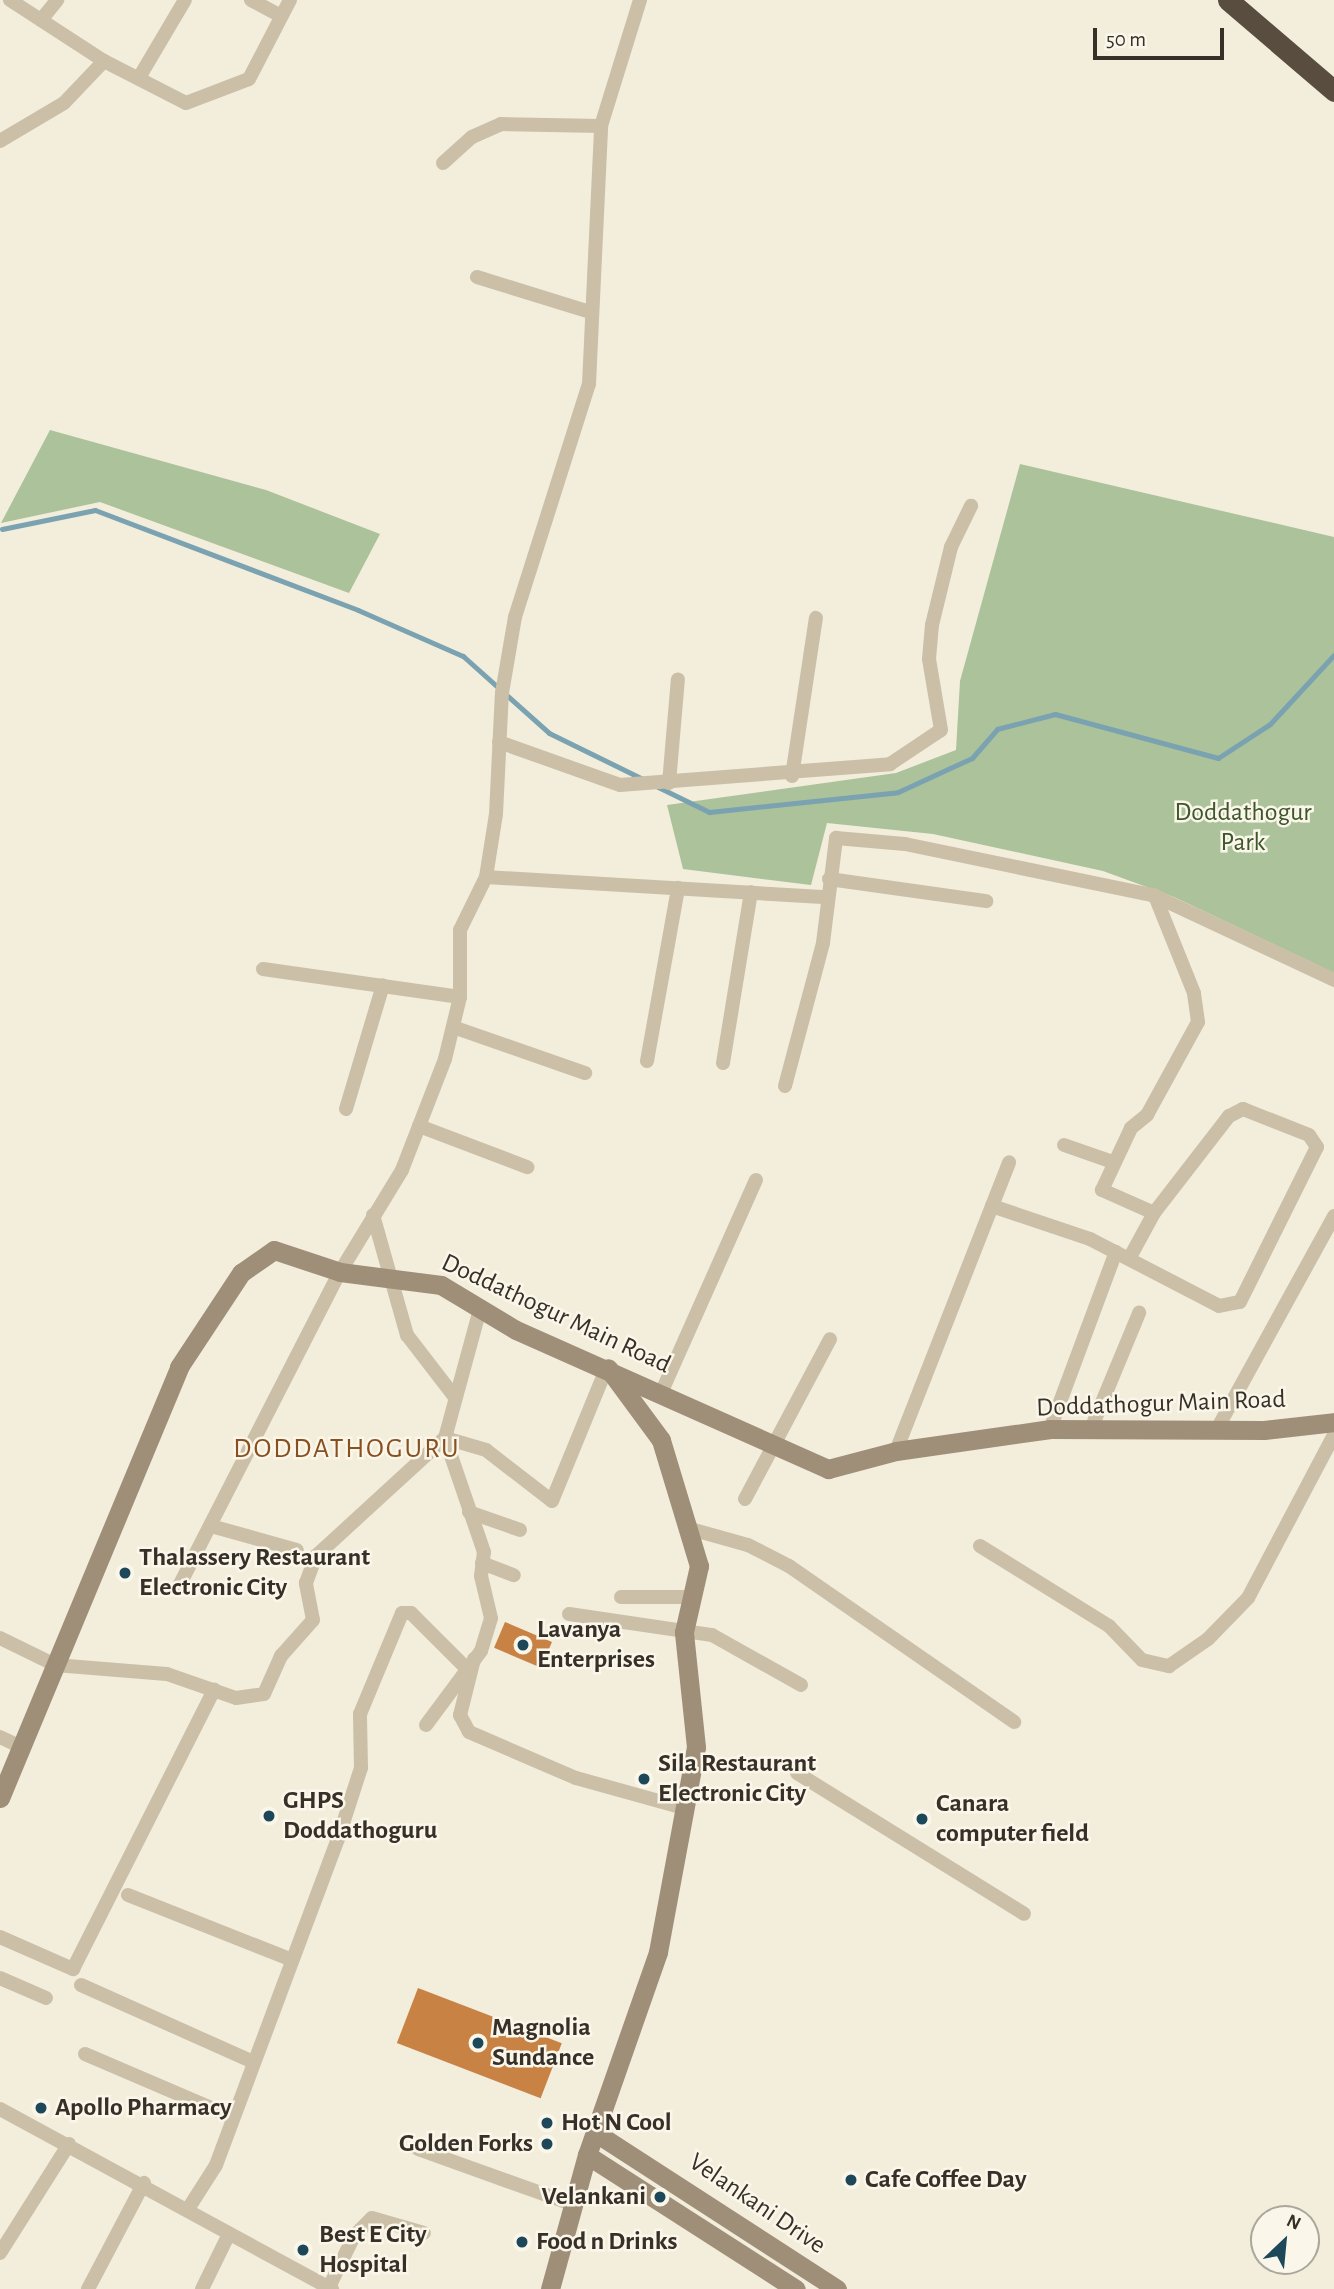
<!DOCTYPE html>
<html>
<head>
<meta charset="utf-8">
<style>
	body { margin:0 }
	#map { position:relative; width:1334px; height:2289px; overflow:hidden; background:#f3eddc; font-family:"Alegreya Sans",sans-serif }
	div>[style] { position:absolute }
	.green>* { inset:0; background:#acc29b }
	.stream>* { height:5px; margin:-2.5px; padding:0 2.5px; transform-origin:2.5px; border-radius:2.5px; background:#7aa2b0 }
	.building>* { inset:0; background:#c88244; transform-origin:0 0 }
	.street>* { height:14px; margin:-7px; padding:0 7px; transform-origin:7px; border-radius:7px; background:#cbc0a7 }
	.secondary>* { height:19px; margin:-9.5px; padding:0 9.5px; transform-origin:9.5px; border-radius:9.5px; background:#9f8f79 }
	.highway>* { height:21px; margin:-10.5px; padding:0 10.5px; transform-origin:10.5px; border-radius:10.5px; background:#594d3f }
	.dots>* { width:19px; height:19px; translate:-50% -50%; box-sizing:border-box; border:4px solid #faf6e9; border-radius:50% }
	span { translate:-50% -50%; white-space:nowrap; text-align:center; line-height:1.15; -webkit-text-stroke:5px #faf6e9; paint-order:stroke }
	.park-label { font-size:26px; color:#3d562b }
	.street-label { font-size:26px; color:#373028 }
	.poi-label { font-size:26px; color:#373028; font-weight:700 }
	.left { translate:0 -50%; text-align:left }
	.right { translate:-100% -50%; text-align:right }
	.neighbourhood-label { font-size:28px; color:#88501f; letter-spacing:2px }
	.north { position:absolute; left:1250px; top:2205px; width:70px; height:70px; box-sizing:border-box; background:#faf6e9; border:2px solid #aca79c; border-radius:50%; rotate:26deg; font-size:19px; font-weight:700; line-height:28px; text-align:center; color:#373028 }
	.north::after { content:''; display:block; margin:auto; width:24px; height:32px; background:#1d485a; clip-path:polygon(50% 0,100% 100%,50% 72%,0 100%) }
	.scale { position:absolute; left:1093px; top:28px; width:131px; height:32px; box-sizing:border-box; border:4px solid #373028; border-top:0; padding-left:9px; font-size:21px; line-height:24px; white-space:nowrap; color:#373028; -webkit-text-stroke:5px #faf6e9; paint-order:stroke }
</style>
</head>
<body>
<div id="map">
	<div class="green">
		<i style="clip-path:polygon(50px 430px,266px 490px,380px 534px,349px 593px,100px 502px,1px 523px)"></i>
		<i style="clip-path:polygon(1020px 464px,1334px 537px,1334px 973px,1174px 897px,1103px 871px,933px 834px,827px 823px,811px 885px,683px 869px,667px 805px,896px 773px,956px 750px,960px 681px)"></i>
	</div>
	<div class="stream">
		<i style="left:2px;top:529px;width:95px;rotate:-11.5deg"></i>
		<i style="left:95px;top:510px;width:281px;rotate:20.8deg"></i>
		<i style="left:358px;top:610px;width:115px;rotate:23.7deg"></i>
		<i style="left:463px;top:656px;width:115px;rotate:41.8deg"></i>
		<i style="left:549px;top:733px;width:105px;rotate:26.1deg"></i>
		<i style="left:658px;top:787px;width:57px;rotate:26.1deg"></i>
		<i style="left:709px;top:812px;width:190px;rotate:-6deg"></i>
		<i style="left:898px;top:792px;width:81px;rotate:-24.7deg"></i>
		<i style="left:972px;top:758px;width:38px;rotate:-49deg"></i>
		<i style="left:997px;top:729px;width:60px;rotate:-14.5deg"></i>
		<i style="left:1055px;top:714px;width:169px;rotate:15.1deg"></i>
		<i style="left:1218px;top:758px;width:62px;rotate:-33.2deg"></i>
		<i style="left:1270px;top:724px;width:94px;rotate:-47.2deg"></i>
	</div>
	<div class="building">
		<i style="left:505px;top:1622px;width:51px;height:28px;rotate:23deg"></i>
		<i style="left:418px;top:1988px;width:154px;height:59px;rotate:21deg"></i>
	</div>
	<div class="street">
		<i style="left:10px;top:0;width:112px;rotate:33deg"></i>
		<i style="left:104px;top:61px;width:92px;rotate:27.1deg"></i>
		<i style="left:186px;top:103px;width:67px;rotate:-20.9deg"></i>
		<i style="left:249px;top:79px;width:89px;rotate:-62.6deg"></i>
		<i style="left:251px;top:0;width:34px;rotate:28deg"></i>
		<i style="left:41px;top:20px;width:26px;rotate:-51deg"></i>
		<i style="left:140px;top:76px;width:88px;rotate:-59.4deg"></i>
		<i style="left:0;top:141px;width:74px;rotate:-30.7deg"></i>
		<i style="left:64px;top:103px;width:58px;rotate:-46.4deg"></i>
		<i style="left:443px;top:163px;width:39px;rotate:-42deg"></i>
		<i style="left:472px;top:137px;width:32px;rotate:-24deg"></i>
		<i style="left:501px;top:124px;width:100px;rotate:1.1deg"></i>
		<i style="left:477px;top:277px;width:118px;rotate:17.2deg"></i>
		<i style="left:499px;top:742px;width:128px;rotate:19.6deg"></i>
		<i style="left:620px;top:785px;width:271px;rotate:-4.4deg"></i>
		<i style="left:890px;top:764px;width:61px;rotate:-33.7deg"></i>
		<i style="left:941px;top:730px;width:72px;rotate:-99.6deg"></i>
		<i style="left:929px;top:659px;width:34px;rotate:-85deg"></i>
		<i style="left:932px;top:625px;width:80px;rotate:-76.3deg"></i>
		<i style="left:951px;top:547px;width:46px;rotate:-64deg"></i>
		<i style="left:792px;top:776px;width:160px;rotate:-81.4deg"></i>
		<i style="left:669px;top:783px;width:104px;rotate:-85.1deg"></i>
		<i style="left:486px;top:877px;width:341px;rotate:3.4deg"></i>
		<i style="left:829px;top:879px;width:159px;rotate:8deg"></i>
		<i style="left:263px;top:969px;width:199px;rotate:8.1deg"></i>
		<i style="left:453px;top:1027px;width:140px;rotate:19.2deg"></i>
		<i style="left:647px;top:1061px;width:176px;rotate:-79.8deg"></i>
		<i style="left:723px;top:1063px;width:173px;rotate:-80.7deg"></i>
		<i style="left:785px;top:1086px;width:148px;rotate:-75.1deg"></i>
		<i style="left:823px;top:943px;width:106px;rotate:-82.9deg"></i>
		<i style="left:836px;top:838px;width:69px;rotate:5deg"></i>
		<i style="left:905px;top:844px;width:255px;rotate:11.7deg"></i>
		<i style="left:1155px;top:896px;width:198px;rotate:25.1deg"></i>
		<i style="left:346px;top:1109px;width:129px;rotate:-73.4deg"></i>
		<i style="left:419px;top:1126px;width:116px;rotate:20.8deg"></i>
		<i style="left:1064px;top:1145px;width:52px;rotate:19.1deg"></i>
		<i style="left:992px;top:1206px;width:103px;rotate:18.6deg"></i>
		<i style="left:1090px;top:1239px;width:145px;rotate:27.4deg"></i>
		<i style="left:1219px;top:1306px;width:21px;rotate:-11deg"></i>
		<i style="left:1240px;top:1302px;width:173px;rotate:-63.6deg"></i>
		<i style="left:1317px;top:1147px;width:14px;rotate:-124deg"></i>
		<i style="left:1309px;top:1135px;width:71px;rotate:-158.5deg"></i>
		<i style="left:1243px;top:1109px;width:16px;rotate:153deg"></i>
		<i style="left:1229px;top:1116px;width:123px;rotate:127.7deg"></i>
		<i style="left:1154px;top:1213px;width:52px;rotate:118.5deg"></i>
		<i style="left:1154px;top:1213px;width:57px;rotate:-156.1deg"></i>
		<i style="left:1102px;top:1190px;width:68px;rotate:-64.9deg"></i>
		<i style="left:1131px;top:1128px;width:21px;rotate:-39deg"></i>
		<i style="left:1147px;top:1115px;width:106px;rotate:-61.3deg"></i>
		<i style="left:1198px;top:1022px;width:29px;rotate:-98deg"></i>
		<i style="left:1194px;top:993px;width:105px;rotate:-111.9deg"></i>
		<i style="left:373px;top:1215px;width:125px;rotate:74.2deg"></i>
		<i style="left:407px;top:1335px;width:77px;rotate:52.4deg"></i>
		<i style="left:662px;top:1391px;width:231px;rotate:-66deg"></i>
		<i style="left:1050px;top:1429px;width:189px;rotate:-69.6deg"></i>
		<i style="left:1091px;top:1429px;width:126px;rotate:-67.5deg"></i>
		<i style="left:1217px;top:1429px;width:243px;rotate:-61.2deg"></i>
		<i style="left:896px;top:1451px;width:310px;rotate:-68.6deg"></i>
		<i style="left:745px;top:1499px;width:181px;rotate:-62deg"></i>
		<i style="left:469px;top:1512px;width:54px;rotate:19.4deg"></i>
		<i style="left:211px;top:1526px;width:89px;rotate:15.6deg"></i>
		<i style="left:687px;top:1528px;width:63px;rotate:15.6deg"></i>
		<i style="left:748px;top:1545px;width:46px;rotate:27.1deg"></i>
		<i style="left:789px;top:1566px;width:274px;rotate:34.7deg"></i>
		<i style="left:980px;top:1546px;width:152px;rotate:31.8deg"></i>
		<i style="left:1109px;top:1626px;width:47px;rotate:45.9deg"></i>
		<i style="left:1142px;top:1660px;width:28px;rotate:13deg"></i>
		<i style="left:1169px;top:1666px;width:47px;rotate:-34.7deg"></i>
		<i style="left:1208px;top:1639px;width:57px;rotate:-45.7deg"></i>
		<i style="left:1248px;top:1598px;width:184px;rotate:-62.2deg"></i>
		<i style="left:482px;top:1563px;width:34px;rotate:21deg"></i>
		<i style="left:178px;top:1588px;width:355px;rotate:-62.9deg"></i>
		<i style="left:340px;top:1272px;width:119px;rotate:-58.7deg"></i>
		<i style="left:402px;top:1170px;width:119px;rotate:-68.8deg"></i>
		<i style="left:445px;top:1059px;width:64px;rotate:-76.4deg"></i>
		<i style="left:460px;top:997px;width:67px;rotate:-90deg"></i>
		<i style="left:460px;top:930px;width:59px;rotate:-63.9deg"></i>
		<i style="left:486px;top:877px;width:64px;rotate:-81deg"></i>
		<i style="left:496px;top:814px;width:121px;rotate:-87.2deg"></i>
		<i style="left:502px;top:693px;width:77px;rotate:-80.3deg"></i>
		<i style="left:515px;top:617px;width:244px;rotate:-72.4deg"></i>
		<i style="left:589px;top:384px;width:258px;rotate:-87.3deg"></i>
		<i style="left:601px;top:126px;width:132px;rotate:-72.8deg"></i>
		<i style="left:621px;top:1597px;width:68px"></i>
		<i style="left:569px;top:1614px;width:145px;rotate:8.4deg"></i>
		<i style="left:712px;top:1635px;width:102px;rotate:29.3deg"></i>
		<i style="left:0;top:1638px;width:61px;rotate:26.1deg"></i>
		<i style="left:55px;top:1665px;width:112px;rotate:4.6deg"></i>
		<i style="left:167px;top:1674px;width:73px;rotate:19.2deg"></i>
		<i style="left:236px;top:1698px;width:28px;rotate:-8deg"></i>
		<i style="left:264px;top:1694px;width:42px;rotate:-65.9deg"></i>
		<i style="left:281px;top:1656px;width:48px;rotate:-48.4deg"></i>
		<i style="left:313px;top:1620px;width:38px;rotate:-101deg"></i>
		<i style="left:306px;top:1583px;width:29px;rotate:-70deg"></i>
		<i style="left:316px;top:1556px;width:175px;rotate:-42.5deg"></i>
		<i style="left:445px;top:1438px;width:43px;rotate:16.3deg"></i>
		<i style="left:486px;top:1450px;width:83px;rotate:37.7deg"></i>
		<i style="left:552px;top:1501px;width:145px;rotate:-67.7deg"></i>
		<i style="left:474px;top:1659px;width:58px;rotate:104deg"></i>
		<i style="left:460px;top:1715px;width:19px;rotate:62deg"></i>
		<i style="left:469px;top:1732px;width:116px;rotate:23.3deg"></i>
		<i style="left:576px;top:1778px;width:112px;rotate:15.5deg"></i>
		<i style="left:426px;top:1725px;width:92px;rotate:-53.4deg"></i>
		<i style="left:481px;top:1651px;width:34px;rotate:-73deg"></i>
		<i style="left:491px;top:1618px;width:43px;rotate:-103.4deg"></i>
		<i style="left:481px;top:1576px;width:24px;rotate:-83deg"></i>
		<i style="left:484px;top:1552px;width:120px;rotate:-108.9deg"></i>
		<i style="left:445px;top:1438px;width:134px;rotate:-74.8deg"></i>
		<i style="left:0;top:1737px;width:23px;rotate:25deg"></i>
		<i style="left:797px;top:1773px;width:267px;rotate:31.8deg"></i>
		<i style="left:128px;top:1895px;width:174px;rotate:21.6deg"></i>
		<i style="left:0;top:1937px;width:80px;rotate:23.7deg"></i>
		<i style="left:73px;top:1969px;width:313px;rotate:-63.2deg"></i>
		<i style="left:0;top:1978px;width:50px;rotate:23.5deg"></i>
		<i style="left:81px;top:1985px;width:186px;rotate:24.1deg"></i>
		<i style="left:85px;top:2054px;width:160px;rotate:23.2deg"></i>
		<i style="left:0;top:2109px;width:378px;rotate:28.5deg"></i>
		<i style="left:418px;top:2149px;width:164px;rotate:19.7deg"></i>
		<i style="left:188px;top:2209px;width:52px;rotate:-57.5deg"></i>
		<i style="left:216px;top:2165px;width:348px;rotate:-69.5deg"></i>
		<i style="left:338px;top:1839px;width:75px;rotate:-72.1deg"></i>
		<i style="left:361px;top:1768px;width:54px;rotate:-91.1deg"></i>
		<i style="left:360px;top:1714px;width:109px;rotate:-67.4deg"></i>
		<i style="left:402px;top:1613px;width:9px"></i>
		<i style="left:411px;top:1613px;width:75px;rotate:45deg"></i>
		<i style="left:0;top:2253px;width:129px;rotate:-57.7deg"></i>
		<i style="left:329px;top:2287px;width:57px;rotate:-63.9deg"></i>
		<i style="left:354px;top:2236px;width:25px;rotate:-45deg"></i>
		<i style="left:372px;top:2218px;width:54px;rotate:16.1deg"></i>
		<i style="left:88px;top:2289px;width:120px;rotate:-62.2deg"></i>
		<i style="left:202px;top:2289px;width:59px;rotate:-63.9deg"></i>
	</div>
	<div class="secondary">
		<i style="left:0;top:1798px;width:467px;rotate:-67.4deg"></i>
		<i style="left:179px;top:1367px;width:113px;rotate:-56.6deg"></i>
		<i style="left:241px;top:1273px;width:40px;rotate:-34.9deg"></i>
		<i style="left:274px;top:1250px;width:70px;rotate:18.4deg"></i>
		<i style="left:340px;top:1272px;width:102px;rotate:7.3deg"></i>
		<i style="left:441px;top:1285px;width:87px;rotate:31deg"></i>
		<i style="left:516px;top:1330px;width:342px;rotate:24deg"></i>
		<i style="left:828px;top:1469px;width:70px;rotate:-14.8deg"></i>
		<i style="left:896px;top:1451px;width:156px;rotate:-8.1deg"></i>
		<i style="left:1050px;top:1429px;width:214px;rotate:0.3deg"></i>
		<i style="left:1264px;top:1430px;width:70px;rotate:-6.5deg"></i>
		<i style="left:596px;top:2133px;width:287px;rotate:32.9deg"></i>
		<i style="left:587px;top:2155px;width:248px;rotate:32.7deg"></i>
		<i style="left:550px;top:2289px;width:139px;rotate:-74.6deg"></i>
		<i style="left:587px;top:2155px;width:215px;rotate:-70.7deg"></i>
		<i style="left:658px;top:1952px;width:208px;rotate:-79.5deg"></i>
		<i style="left:696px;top:1747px;width:116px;rotate:-96deg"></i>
		<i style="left:684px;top:1632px;width:68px;rotate:-77.2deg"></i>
		<i style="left:699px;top:1566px;width:132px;rotate:-106.8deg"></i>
		<i style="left:661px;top:1440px;width:89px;rotate:-126.4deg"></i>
	</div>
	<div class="highway">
		<i style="left:1228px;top:0;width:140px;rotate:40.6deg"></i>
	</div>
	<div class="dots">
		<i style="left:125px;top:1573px;background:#1d485a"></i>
		<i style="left:523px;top:1645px;background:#1d485a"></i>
		<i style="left:644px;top:1779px;background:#1d485a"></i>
		<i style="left:269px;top:1816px;background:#1d485a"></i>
		<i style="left:922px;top:1819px;background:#1d485a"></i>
		<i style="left:478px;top:2043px;background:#1d485a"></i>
		<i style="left:41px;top:2108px;background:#1d485a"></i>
		<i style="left:547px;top:2123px;background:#1d485a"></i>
		<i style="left:547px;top:2144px;background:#1d485a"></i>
		<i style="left:851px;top:2180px;background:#1d485a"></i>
		<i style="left:660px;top:2197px;background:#1d485a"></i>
		<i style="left:522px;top:2242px;background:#1d485a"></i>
		<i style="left:303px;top:2250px;background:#1d485a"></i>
	</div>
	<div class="park-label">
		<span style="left:1243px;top:828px">Doddathogur<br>Park</span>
	</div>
	<div class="street-label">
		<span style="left:556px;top:1314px;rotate:25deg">Doddathogur Main Road</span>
		<span style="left:1161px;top:1404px;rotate:-2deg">Doddathogur Main Road</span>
		<span style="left:757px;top:2204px;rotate:34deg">Velankani Drive</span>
	</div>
	<div class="poi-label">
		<span class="left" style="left:139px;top:1573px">Thalassery Restaurant<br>Electronic City</span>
		<span class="left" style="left:537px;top:1645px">Lavanya<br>Enterprises</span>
		<span class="left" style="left:658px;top:1779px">Sila Restaurant<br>Electronic City</span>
		<span class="left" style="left:283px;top:1816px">GHPS<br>Doddathoguru</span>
		<span class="left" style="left:936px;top:1819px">Canara<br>computer field</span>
		<span class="left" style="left:492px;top:2043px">Magnolia<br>Sundance</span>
		<span class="left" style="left:55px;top:2108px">Apollo Pharmacy</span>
		<span class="left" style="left:561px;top:2123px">Hot N Cool</span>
		<span class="right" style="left:533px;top:2144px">Golden Forks</span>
		<span class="left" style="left:865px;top:2180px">Cafe Coffee Day</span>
		<span class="right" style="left:646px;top:2197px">Velankani</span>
		<span class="left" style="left:319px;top:2250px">Best E City<br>Hospital</span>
		<span class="left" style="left:536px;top:2242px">Food n Drinks</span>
	</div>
	<div class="neighbourhood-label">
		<span style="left:347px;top:1449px">DODDATHOGURU</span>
	</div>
	<div class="north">N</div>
	<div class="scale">50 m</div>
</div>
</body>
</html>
